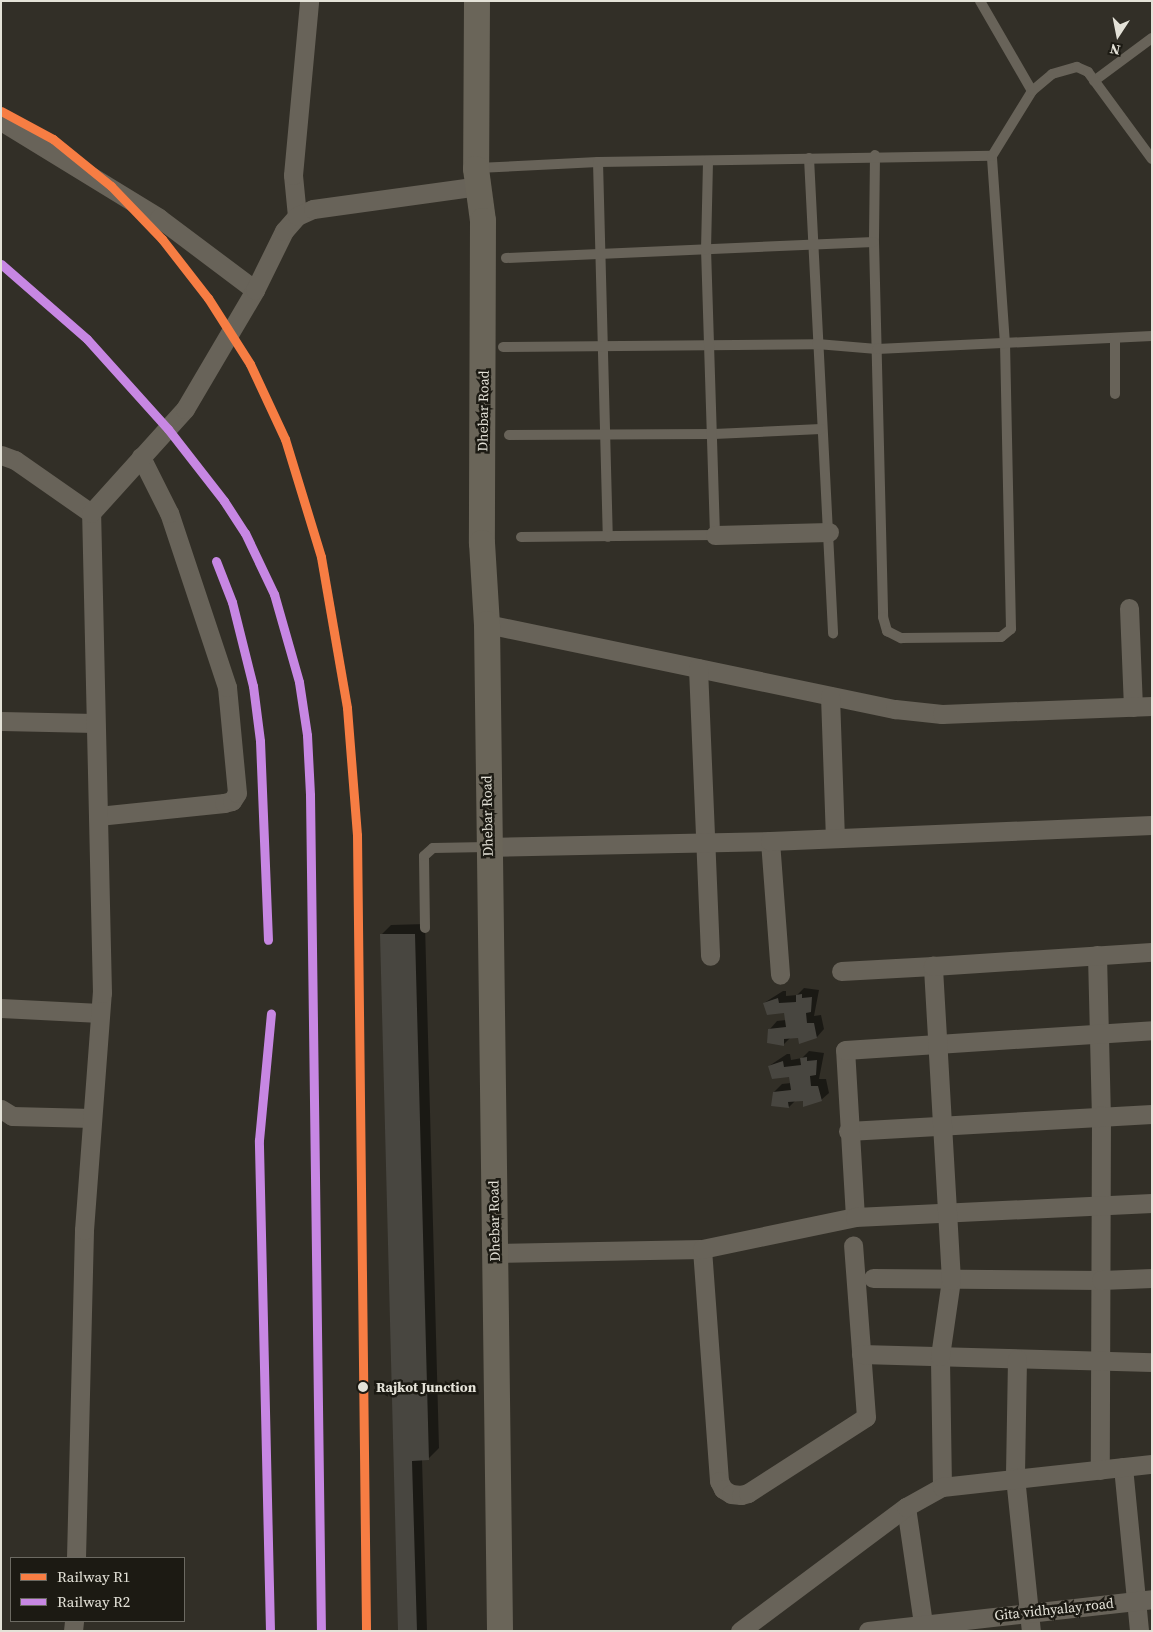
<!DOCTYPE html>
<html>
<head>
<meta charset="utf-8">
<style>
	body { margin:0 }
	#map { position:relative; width:1153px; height:1632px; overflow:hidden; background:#322f27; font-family:"Source Serif 4",serif }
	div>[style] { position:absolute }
	.shadow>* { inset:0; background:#0007 }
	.building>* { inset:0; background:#484640 }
	.lane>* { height:10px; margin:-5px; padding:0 5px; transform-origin:5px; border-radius:5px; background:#686359 }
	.street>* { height:19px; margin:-9.5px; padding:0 9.5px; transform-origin:9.5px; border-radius:9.5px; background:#686359 }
	.secondary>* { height:26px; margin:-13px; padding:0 13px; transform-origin:13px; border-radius:13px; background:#6a6559 }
	.rail-1>* { height:9px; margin:-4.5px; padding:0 4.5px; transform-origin:4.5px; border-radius:4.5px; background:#f77d43 }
	.rail-2>* { height:9px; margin:-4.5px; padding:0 4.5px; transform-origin:4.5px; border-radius:4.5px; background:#c787e3 }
	.dots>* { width:14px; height:14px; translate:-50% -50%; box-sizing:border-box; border:2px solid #1c1a13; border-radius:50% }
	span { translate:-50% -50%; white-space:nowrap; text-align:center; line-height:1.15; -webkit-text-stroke:5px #1c1a13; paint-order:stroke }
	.street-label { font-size:14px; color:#e4e2d8 }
	.stop-label { font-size:14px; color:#e4e2d8; font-weight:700 }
	.left { translate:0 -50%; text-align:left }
	.frame { position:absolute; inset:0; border:2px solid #e4e2d8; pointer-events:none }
	.legend { position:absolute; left:10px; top:1557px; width:175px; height:65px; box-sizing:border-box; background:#1c1a13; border:1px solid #6c6a62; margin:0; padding:6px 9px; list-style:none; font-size:15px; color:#e4e2d8 }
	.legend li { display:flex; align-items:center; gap:10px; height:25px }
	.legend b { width:25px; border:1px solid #6c6a62 }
	.north { position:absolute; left:1093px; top:10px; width:50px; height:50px; -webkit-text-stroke:4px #1c1a13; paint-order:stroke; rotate:191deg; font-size:14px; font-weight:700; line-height:20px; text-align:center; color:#e4e2d8 }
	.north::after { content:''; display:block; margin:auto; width:18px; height:22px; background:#e4e2d8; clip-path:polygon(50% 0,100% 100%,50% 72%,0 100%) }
</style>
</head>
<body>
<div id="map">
	<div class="shadow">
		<i style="clip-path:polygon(425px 924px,439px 1448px,428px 1459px,422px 1459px,427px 1631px,399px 1631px,381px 935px,391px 925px)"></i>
		<i style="clip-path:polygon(804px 988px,819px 990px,814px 1016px,821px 1015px,824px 1029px,817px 1037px,791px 1037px,784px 1044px,770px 1029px,777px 1021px,786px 1020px,786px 1012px,764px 1003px,783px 991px,786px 991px,786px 996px,797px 995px)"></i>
		<i style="clip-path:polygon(809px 1051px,824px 1053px,819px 1079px,826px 1079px,829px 1093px,821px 1100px,796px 1100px,789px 1107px,774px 1092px,782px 1084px,791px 1083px,790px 1075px,769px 1066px,787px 1054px,790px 1054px,791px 1060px,802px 1058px)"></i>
	</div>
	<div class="building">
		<i style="clip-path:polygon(380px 934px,415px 934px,429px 1460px,412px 1461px,417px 1631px,398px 1631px)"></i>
		<i style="clip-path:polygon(802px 994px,802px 998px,812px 997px,811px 1012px,806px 1013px,807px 1023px,814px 1023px,817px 1038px,799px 1044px,798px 1038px,784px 1039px,784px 1046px,767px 1043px,768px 1029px,786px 1027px,784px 1013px,767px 1015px,763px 1003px,778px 998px,779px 1003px,796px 1002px,796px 995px)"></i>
		<i style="clip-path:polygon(807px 1057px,807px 1061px,817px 1060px,816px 1075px,810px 1076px,811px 1086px,818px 1086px,822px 1101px,803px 1107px,803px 1101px,788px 1102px,789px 1108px,771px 1106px,773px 1092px,791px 1090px,789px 1077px,772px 1079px,768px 1066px,783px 1061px,784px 1067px,801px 1065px,800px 1058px)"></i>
	</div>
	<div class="lane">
		<i style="left:980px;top:1px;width:104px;rotate:60deg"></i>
		<i style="left:1094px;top:81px;width:72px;rotate:-36.6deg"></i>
		<i style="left:875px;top:155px;width:87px;rotate:90.7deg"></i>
		<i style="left:874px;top:242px;width:375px;rotate:88.6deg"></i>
		<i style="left:883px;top:617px;width:15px;rotate:74deg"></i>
		<i style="left:887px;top:631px;width:16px;rotate:27deg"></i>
		<i style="left:901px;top:638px;width:100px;rotate:-0.6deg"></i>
		<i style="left:1001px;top:637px;width:13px;rotate:-39deg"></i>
		<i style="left:1011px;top:629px;width:285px;rotate:-91.2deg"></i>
		<i style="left:1005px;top:344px;width:188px;rotate:-94deg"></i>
		<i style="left:809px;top:158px;width:476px;rotate:87.1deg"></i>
		<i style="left:598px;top:162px;width:375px;rotate:88.5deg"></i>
		<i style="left:477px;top:168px;width:121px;rotate:-2.8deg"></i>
		<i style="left:598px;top:162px;width:394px;rotate:-0.9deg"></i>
		<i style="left:992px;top:156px;width:76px;rotate:-58.4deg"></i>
		<i style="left:1032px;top:91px;width:26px;rotate:-40deg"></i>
		<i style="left:1052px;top:74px;width:26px;rotate:-16deg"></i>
		<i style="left:1077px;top:67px;width:12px;rotate:24deg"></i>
		<i style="left:1088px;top:72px;width:108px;rotate:53.7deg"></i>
		<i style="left:506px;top:258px;width:368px;rotate:-2.5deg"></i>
		<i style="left:503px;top:347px;width:314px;rotate:-0.5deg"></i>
		<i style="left:817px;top:344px;width:60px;rotate:4.8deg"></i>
		<i style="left:877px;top:349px;width:275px;rotate:-2.7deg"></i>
		<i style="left:1115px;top:394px;width:56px;rotate:-90deg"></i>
		<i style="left:509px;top:435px;width:205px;rotate:-0.3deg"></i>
		<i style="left:714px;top:434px;width:107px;rotate:-2.7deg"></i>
		<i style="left:521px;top:537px;width:194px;rotate:-0.6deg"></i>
		<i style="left:715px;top:535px;width:285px;rotate:-91.8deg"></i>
		<i style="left:706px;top:250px;width:88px;rotate:-88.7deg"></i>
		<i style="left:425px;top:928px;width:72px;rotate:-90.8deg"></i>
		<i style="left:424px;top:856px;width:12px;rotate:-42deg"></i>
		<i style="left:433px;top:848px;width:54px;rotate:-1.1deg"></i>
	</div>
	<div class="street">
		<i style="left:1px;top:121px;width:185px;rotate:31.5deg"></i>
		<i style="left:159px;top:218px;width:120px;rotate:36.9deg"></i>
		<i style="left:297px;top:216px;width:41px;rotate:-95.6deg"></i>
		<i style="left:293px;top:175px;width:175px;rotate:-84.7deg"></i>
		<i style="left:1px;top:455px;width:15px;rotate:20deg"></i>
		<i style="left:15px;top:460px;width:93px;rotate:34.9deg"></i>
		<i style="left:715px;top:535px;width:114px;rotate:-1.5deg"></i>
		<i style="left:1129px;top:608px;width:99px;rotate:87.7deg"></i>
		<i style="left:487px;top:624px;width:417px;rotate:11.8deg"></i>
		<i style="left:895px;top:709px;width:47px;rotate:6.1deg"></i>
		<i style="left:942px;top:714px;width:210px;rotate:-2.2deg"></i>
		<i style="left:698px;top:668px;width:288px;rotate:87.6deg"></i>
		<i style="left:830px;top:696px;width:142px;rotate:88deg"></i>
		<i style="left:1px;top:721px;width:94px;rotate:1.2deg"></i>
		<i style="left:98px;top:816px;width:127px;rotate:-5.9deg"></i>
		<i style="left:224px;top:803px;width:8px;rotate:-14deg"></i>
		<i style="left:232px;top:801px;width:9px;rotate:-58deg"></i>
		<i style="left:237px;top:793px;width:106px;rotate:-95.4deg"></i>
		<i style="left:227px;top:687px;width:183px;rotate:-108.4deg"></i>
		<i style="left:169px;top:513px;width:63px;rotate:-116.6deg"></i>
		<i style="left:770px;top:841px;width:134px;rotate:85.7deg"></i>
		<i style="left:487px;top:847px;width:283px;rotate:-1.2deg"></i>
		<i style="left:770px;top:841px;width:382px;rotate:-2.4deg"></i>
		<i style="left:1097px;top:955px;width:160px;rotate:88.6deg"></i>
		<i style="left:1101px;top:1115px;width:355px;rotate:90.2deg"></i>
		<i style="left:841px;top:971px;width:92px;rotate:-3.1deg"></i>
		<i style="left:1px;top:1008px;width:99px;rotate:2.9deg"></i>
		<i style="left:1px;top:1109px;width:13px;rotate:32deg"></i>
		<i style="left:12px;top:1116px;width:80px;rotate:1.4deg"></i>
		<i style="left:848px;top:1131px;width:304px;rotate:-3.2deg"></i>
		<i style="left:855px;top:1217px;width:167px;rotate:-93.4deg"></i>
		<i style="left:845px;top:1050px;width:308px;rotate:-3.7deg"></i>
		<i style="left:702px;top:1249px;width:233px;rotate:85.8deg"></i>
		<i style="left:719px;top:1481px;width:9px;rotate:63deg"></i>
		<i style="left:723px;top:1489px;width:9px;rotate:32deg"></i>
		<i style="left:731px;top:1494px;width:10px;rotate:6deg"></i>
		<i style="left:741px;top:1495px;width:7px;rotate:-16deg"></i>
		<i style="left:748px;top:1493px;width:140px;rotate:-32.8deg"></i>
		<i style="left:866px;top:1417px;width:172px;rotate:-94.3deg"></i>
		<i style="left:494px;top:1253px;width:208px;rotate:-1.1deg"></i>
		<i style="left:702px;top:1249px;width:156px;rotate:-11.8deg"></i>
		<i style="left:855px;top:1217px;width:297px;rotate:-2.7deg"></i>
		<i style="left:873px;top:1278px;width:228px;rotate:0.5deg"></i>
		<i style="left:1101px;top:1280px;width:51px;rotate:-2.2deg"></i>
		<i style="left:861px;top:1354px;width:291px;rotate:1.6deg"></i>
		<i style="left:1017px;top:1359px;width:118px;rotate:91deg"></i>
		<i style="left:1015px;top:1477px;width:155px;rotate:84.1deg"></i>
		<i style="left:1123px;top:1467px;width:165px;rotate:84.4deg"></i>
		<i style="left:942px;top:1487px;width:131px;rotate:-90.9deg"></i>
		<i style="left:940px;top:1356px;width:77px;rotate:-81.8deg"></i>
		<i style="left:951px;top:1280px;width:315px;rotate:-93.3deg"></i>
		<i style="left:933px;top:966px;width:219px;rotate:-3.7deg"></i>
		<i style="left:906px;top:1507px;width:125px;rotate:81.7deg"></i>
		<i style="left:76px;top:1558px;width:328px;rotate:-88.6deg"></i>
		<i style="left:84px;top:1230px;width:238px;rotate:-85.7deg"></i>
		<i style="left:102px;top:993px;width:480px;rotate:-91.3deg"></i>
		<i style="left:91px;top:513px;width:140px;rotate:-47.9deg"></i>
		<i style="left:185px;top:409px;width:138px;rotate:-59.5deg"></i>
		<i style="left:255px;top:290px;width:66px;rotate:-63.8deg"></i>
		<i style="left:284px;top:231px;width:20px;rotate:-49deg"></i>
		<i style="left:297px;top:216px;width:17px;rotate:-24deg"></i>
		<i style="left:313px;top:209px;width:167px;rotate:-7.9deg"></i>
		<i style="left:73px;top:1631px;width:10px;rotate:-84deg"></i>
		<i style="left:740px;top:1631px;width:207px;rotate:-36.8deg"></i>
		<i style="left:906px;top:1507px;width:41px;rotate:-29.1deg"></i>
		<i style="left:942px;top:1487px;width:211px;rotate:-6.3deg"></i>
		<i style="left:868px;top:1631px;width:286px;rotate:-6.4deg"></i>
	</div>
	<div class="secondary">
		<i style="left:477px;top:1px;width:168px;rotate:90.3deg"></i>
		<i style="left:476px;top:169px;width:52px;rotate:82.3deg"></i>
		<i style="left:483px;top:221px;width:322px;rotate:90.2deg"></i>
		<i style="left:482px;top:543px;width:81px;rotate:86.5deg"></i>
		<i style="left:487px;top:624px;width:1007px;rotate:89.26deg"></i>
	</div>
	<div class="rail-1">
		<i style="left:1px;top:111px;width:59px;rotate:28.3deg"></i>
		<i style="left:53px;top:139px;width:75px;rotate:39deg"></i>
		<i style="left:111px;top:186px;width:74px;rotate:46.1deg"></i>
		<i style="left:162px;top:239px;width:75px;rotate:52.1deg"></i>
		<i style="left:208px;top:298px;width:78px;rotate:57.5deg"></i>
		<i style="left:250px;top:364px;width:83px;rotate:65deg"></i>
		<i style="left:285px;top:439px;width:123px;rotate:73deg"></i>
		<i style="left:321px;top:557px;width:153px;rotate:80.2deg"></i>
		<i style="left:347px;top:708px;width:127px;rotate:85.5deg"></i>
		<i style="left:357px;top:835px;width:796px;rotate:89.35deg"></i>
	</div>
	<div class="rail-2">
		<i style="left:1px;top:264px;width:114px;rotate:41.1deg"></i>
		<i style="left:87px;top:339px;width:121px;rotate:48deg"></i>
		<i style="left:168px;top:429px;width:91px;rotate:52.1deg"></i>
		<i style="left:224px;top:501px;width:38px;rotate:57deg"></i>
		<i style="left:245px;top:533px;width:68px;rotate:64.6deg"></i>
		<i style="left:274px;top:594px;width:91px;rotate:74.1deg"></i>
		<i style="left:299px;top:682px;width:54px;rotate:81.4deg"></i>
		<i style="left:307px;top:735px;width:60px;rotate:87.1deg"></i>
		<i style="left:310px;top:795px;width:836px;rotate:89.25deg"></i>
		<i style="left:216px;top:561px;width:44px;rotate:68.7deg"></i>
		<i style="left:232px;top:602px;width:87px;rotate:76deg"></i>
		<i style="left:253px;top:686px;width:55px;rotate:82.7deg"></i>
		<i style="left:260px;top:741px;width:199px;rotate:87.7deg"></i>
		<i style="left:270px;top:1631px;width:491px;rotate:-91.3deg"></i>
		<i style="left:259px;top:1140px;width:127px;rotate:-84.6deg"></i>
	</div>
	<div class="dots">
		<i style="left:363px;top:1387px;background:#e4e2d8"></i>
	</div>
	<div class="street-label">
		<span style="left:483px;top:411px;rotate:-89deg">Dhebar Road</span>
		<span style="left:487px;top:816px;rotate:-91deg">Dhebar Road</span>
		<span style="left:494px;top:1221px;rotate:-91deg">Dhebar Road</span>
		<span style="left:1054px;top:1609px;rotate:-6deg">Gita vidhyalay road</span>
	</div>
	<div class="stop-label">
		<span class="left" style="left:376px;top:1387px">Rajkot Junction</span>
	</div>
	<div class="frame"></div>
	<ul class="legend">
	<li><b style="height:6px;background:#f77d43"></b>Railway R1</li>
	<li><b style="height:6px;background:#c787e3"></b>Railway R2</li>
	</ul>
	<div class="north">N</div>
</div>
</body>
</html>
